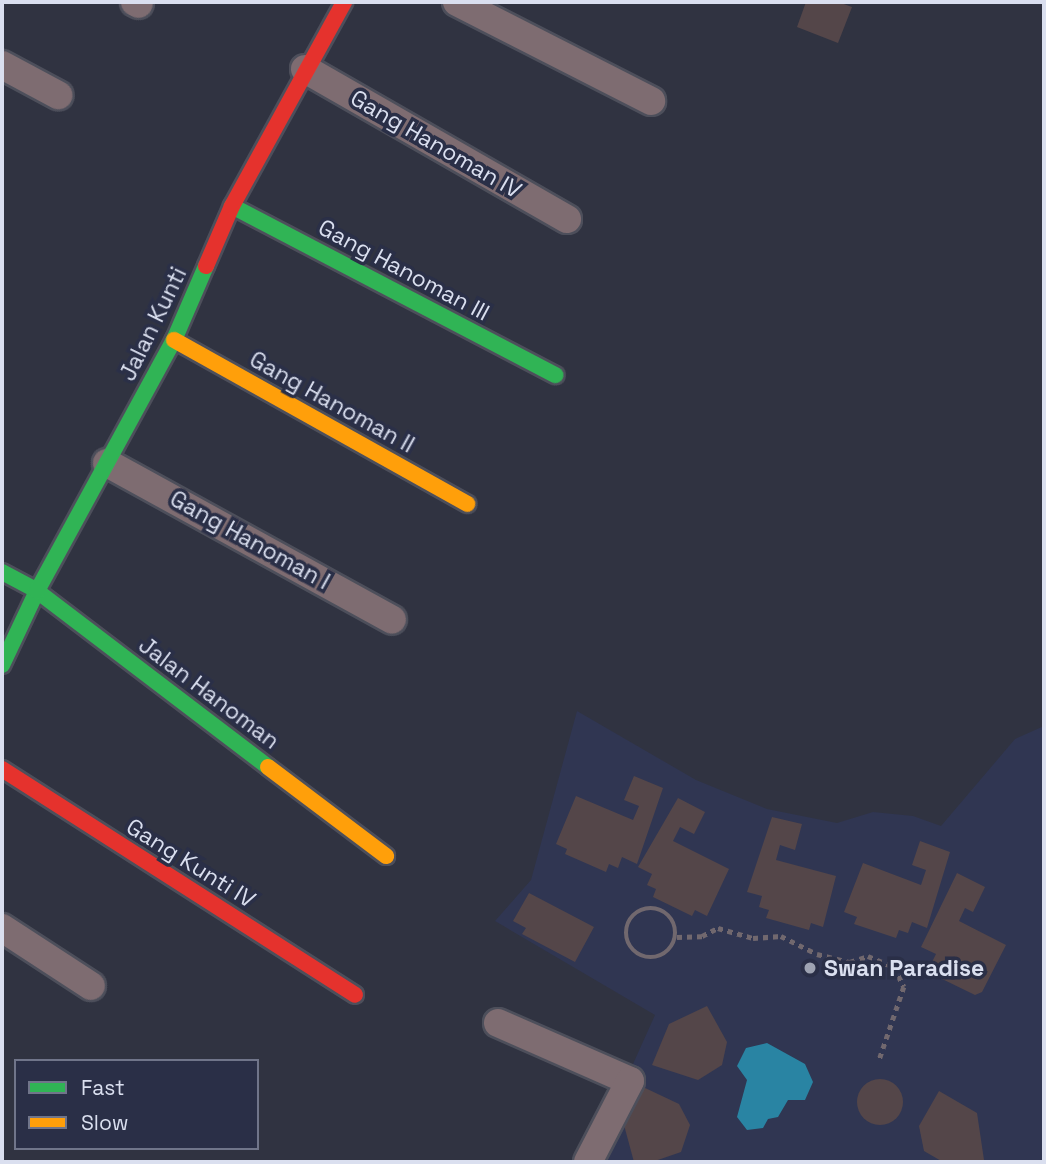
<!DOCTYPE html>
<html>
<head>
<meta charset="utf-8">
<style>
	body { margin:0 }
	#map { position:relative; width:1046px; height:1164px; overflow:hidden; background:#303341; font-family:"Space Grotesk",sans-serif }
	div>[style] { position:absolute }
	.built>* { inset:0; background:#303652 }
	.water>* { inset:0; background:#2984a3 }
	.building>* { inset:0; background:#544649 }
	.round { border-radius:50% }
	.path>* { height:4.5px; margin-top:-2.25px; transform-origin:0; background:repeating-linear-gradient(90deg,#71686e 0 5px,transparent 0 10px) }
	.path>.ring { margin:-2.25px; padding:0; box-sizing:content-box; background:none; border:4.5px solid #71686e; border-radius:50% }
	.roads { filter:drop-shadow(2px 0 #4d4f5b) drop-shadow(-2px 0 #4d4f5b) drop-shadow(0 2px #4d4f5b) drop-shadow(0 -2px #4d4f5b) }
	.street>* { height:28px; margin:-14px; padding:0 14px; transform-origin:14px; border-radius:14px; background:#7e6c71 }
	.fast>* { height:16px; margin:-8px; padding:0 8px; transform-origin:8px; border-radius:8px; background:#30b455 }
	.slow>* { height:16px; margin:-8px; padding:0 8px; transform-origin:8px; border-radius:8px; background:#ff9f0a }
	.jam>* { height:16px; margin:-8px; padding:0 8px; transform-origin:8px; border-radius:8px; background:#e5322d }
	.dots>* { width:19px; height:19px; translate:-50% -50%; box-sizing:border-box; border:4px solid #2a2f47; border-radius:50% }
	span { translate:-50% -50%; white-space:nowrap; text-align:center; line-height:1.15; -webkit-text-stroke:7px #2a2f47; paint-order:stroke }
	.street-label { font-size:23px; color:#dadfef }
	.poi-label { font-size:23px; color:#dadfef; font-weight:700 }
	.left { translate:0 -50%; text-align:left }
	.frame { position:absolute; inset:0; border:4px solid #dadfef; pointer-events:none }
	.legend { position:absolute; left:14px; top:1059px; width:245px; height:91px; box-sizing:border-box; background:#2a2f47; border:2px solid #70758a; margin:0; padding:9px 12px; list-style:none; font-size:21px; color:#dadfef }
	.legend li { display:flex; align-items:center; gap:14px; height:35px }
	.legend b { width:35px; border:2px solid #70758a }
</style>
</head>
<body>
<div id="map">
	<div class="built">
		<i style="clip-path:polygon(577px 711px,696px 780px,767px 809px,837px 823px,873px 812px,913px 816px,941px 826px,1015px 739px,1044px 726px,1044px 1162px,589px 1162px,655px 1015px,495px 921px,531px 880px)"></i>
	</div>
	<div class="water">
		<i style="clip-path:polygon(767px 1043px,805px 1064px,813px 1082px,805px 1100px,788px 1100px,778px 1117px,768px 1119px,763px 1128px,747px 1130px,737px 1117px,747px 1080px,737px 1066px,746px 1048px)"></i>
	</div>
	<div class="building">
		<i style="clip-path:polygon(806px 2px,838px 2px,852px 7px,838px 43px,797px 27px)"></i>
		<i style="clip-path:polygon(634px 776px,663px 788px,637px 864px,622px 857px,618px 868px,609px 864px,606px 872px,565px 854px,567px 849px,556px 844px,576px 796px,633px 820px,639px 806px,624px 800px)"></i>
		<i style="clip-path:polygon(678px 798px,705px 812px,694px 834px,680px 827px,673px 841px,729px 869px,707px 916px,695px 910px,692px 916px,653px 897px,656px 889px,647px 885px,652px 874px,638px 867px)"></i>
		<i style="clip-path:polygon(772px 817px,802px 824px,795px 850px,780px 845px,776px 860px,836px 876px,823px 927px,811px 923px,809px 930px,766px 918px,769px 910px,759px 907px,762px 896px,747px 892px)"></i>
		<i style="clip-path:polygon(920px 841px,950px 852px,927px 928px,912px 922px,908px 933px,899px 930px,896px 938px,854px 924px,857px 917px,844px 912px,863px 863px,921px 885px,926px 870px,912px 865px)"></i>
		<i style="clip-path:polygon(957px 873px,985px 887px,973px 912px,965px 908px,959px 921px,1006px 945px,982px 992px,975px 995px,936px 976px,940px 968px,931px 964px,936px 954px,921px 947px)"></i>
		<i style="clip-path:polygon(529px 893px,594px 927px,575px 962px,522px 934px,526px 928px,513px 921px)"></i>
		<i style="clip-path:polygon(707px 1006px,727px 1042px,722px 1065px,698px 1080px,652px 1065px,669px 1024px)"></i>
		<i class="round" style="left:857px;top:1079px;width:46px;height:46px"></i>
		<i style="clip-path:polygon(643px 1087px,679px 1104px,690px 1125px,681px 1152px,652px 1162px,634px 1162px,624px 1125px)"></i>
		<i style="clip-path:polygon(939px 1091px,977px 1113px,984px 1160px,943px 1162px,924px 1151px,919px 1126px)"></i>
	</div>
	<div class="path">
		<i class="ring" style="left:626px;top:908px;width:45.5px;height:45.5px"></i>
		<i style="left:677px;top:937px;width:25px;rotate:-2deg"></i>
		<i style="left:702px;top:936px;width:18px;rotate:-27deg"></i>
		<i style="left:718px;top:928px;width:36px;rotate:16deg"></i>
		<i style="left:753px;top:938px;width:28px;rotate:-4deg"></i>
		<i style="left:781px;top:936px;width:40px;rotate:26.6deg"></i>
		<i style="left:817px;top:954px;width:34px;rotate:14deg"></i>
		<i style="left:850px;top:962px;width:19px;rotate:-18deg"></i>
		<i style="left:868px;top:956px;width:28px;rotate:23deg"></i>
		<i style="left:894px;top:967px;width:22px;rotate:63deg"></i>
		<i style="left:904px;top:987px;width:78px;rotate:108.7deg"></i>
	</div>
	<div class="roads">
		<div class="street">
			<i style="left:135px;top:2px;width:4px;rotate:27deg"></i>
			<i style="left:457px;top:2px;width:218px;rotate:27deg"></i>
			<i style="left:2px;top:65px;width:64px;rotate:28.2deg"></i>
			<i style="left:305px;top:69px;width:302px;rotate:29.8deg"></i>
			<i style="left:107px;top:463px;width:325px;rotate:28.8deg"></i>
			<i style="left:2px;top:928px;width:106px;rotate:33.1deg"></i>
			<i style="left:498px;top:1023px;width:144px;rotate:23.7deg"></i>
			<i style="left:630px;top:1081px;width:91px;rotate:117.4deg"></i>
		</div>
		<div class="fast">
			<i style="left:232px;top:206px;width:365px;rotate:27.6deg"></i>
			<i style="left:2px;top:572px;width:40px;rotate:28deg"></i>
			<i style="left:37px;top:591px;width:290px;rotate:37.3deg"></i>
			<i style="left:2px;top:665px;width:82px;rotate:-64.7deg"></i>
			<i style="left:37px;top:591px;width:286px;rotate:-61.4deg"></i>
			<i style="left:174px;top:340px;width:81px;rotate:-66.6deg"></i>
		</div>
		<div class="slow">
			<i style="left:174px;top:340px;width:336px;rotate:29.2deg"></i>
			<i style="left:268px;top:767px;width:148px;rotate:37deg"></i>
		</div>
		<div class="jam">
			<i style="left:206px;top:266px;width:65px;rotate:-66.6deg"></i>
			<i style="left:232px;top:206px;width:233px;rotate:-61.2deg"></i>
			<i style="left:2px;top:769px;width:419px;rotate:32.6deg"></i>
		</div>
	</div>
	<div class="dots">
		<i style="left:810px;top:968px;background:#9ea3b2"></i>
	</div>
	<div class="street-label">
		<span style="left:436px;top:144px;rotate:30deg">Gang Hanoman IV</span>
		<span style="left:404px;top:270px;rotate:28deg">Gang Hanoman III</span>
		<span style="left:153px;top:324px;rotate:-64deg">Jalan Kunti</span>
		<span style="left:332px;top:402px;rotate:29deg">Gang Hanoman II</span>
		<span style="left:250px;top:540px;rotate:29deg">Gang Hanoman I</span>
		<span style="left:209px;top:693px;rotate:37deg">Jalan Hanoman</span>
		<span style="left:191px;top:863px;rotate:32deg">Gang Kunti IV</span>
	</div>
	<div class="poi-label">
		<span class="left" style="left:824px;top:968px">Swan Paradise</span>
	</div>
	<div class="frame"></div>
	<ul class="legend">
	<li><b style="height:9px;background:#30b455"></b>Fast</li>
	<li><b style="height:9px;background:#ff9f0a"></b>Slow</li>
	</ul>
</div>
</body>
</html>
